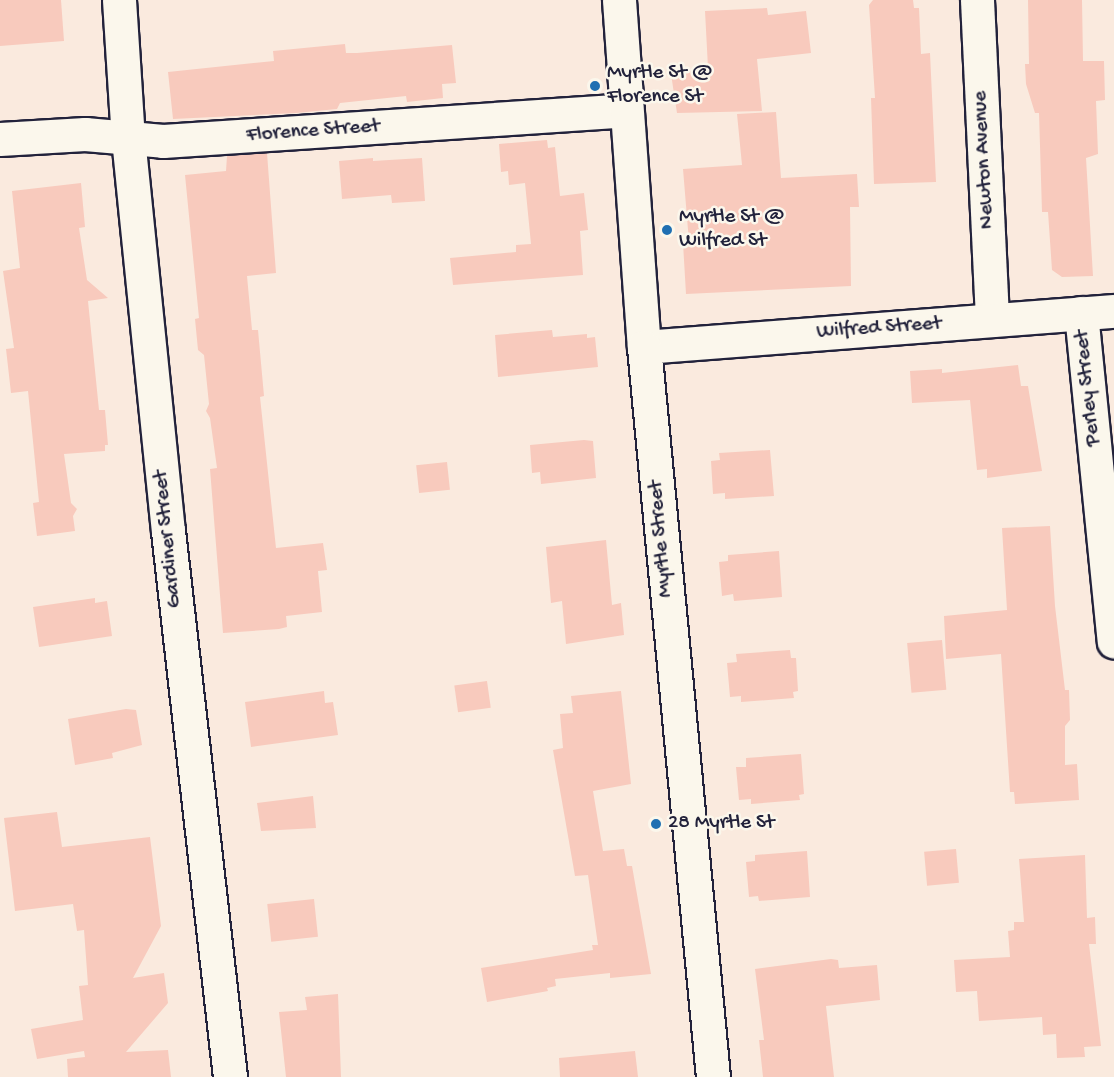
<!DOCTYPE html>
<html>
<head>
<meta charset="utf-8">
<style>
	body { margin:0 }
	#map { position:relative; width:1114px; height:1077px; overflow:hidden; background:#faeade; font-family:"Gochi Hand",sans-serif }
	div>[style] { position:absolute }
	.building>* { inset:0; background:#f8cabd; transform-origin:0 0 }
	.roads { filter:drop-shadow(2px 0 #22223b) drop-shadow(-2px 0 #22223b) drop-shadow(0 2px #22223b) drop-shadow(0 -2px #22223b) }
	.street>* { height:33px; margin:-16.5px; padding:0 16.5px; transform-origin:16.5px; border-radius:16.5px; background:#fbf7ec }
	.secondary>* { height:33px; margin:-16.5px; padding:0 16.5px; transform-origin:16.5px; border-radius:16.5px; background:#fbf7ec }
	.dots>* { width:16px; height:16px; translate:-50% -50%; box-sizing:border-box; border:3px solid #fbf7ec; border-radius:50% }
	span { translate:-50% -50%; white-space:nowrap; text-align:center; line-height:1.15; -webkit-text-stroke:5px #fbf7ec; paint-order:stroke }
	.poi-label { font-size:21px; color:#22223b }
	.left { translate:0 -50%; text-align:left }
	.street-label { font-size:21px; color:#22223b }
</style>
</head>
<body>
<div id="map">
	<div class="building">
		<i style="clip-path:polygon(0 0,61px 0,64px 41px,0 46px)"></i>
		<i style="clip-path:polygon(873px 0,913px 0,914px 8px,919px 8px,921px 54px,930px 53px,936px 182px,874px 184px,871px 98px,875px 98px,869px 5px)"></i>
		<i style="clip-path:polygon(1028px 0,1082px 0,1083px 61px,1104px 61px,1105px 100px,1096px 101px,1098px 154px,1086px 158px,1093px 276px,1062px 277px,1052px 270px,1048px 212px,1042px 212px,1039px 113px,1035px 113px,1026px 84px,1025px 64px,1029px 64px)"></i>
		<i style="clip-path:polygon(767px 8px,768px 15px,806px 11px,811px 53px,757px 59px,762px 111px,677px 113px,671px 74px,708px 68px,705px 11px)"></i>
		<i style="clip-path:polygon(345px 44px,346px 53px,357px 53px,452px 45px,456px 83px,442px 84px,443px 98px,407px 102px,406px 96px,340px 103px,337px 109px,296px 113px,173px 119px,168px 72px,274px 61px,273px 51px)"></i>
		<i style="clip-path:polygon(776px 112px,781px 178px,857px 174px,859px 207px,850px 207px,851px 286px,686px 294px,683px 243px,689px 242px,683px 169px,742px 165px,737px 114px)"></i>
		<i style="clip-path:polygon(547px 140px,548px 148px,555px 147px,560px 196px,584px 193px,588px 230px,580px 231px,583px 275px,453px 285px,450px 258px,516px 252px,516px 245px,531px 244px,525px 183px,509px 185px,508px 171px,501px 172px,499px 144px)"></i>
		<i style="clip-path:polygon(267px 153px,276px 273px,247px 276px,252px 330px,258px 330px,264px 396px,260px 397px,276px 548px,323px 543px,327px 570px,318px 571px,322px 612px,286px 616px,287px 627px,279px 629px,223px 633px,210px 469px,217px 468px,210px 418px,206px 411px,209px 404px,204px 355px,198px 350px,195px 319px,199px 318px,185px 175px,226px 171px,227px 156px)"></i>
		<i style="clip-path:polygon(373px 158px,373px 161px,422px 158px,425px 201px,392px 203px,391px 195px,342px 199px,339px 161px)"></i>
		<i style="clip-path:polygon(81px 183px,85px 227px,79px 228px,87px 280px,108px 298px,88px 301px,99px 410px,105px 410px,108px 445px,105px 445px,105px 451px,64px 454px,71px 503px,77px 509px,73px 516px,75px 531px,37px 536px,33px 503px,39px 502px,28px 391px,11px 393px,6px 349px,14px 348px,3px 271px,20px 268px,12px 191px)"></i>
		<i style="clip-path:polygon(552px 330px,553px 337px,587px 334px,587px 338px,595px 337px,598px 367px,498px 377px,495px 335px)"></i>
		<i style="clip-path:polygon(1018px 365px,1021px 386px,1028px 386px,1042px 471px,987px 478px,987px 469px,977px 470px,970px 400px,912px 403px,910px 371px,942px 369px,942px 373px)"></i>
		<i style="clip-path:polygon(584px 440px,593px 441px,596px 478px,541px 484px,540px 472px,532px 473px,530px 445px)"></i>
		<i style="clip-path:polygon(770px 450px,774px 496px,725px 499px,725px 493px,713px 494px,711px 461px,720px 460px,719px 453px)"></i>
		<i style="left:447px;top:462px;width:28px;height:31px;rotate:84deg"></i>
		<i style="clip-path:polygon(1050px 526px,1055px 606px,1065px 690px,1069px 690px,1070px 720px,1065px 726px,1065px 765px,1077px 764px,1079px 800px,1015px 804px,1014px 792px,1010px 792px,1001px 654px,946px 659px,944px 616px,1007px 610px,1002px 528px)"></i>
		<i style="clip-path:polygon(606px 540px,612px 605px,621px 603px,624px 635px,566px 644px,562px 601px,551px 603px,546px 547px)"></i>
		<i style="clip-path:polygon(779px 551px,782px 597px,734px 601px,733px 594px,722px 596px,719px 562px,728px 561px,728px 555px)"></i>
		<i style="clip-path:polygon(95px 598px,95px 603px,107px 601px,112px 636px,39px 647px,33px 607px)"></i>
		<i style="left:942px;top:640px;width:50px;height:35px;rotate:85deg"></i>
		<i style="clip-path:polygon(790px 650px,791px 658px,796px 658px,798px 691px,793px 692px,794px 698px,741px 702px,741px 696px,730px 697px,727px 663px,737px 662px,736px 654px)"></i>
		<i style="left:487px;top:681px;width:27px;height:33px;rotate:82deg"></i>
		<i style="clip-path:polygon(324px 691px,325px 703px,333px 702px,338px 735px,251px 747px,245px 702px)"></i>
		<i style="clip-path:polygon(621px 691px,631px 784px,593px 791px,603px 851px,624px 849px,627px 866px,632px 866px,651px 974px,610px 978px,610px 973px,555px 979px,556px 986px,547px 988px,548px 991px,487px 1002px,481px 968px,593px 950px,592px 945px,598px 945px,588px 875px,575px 876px,553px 750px,563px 748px,560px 714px,573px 713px,571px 696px)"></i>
		<i style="clip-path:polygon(126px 709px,136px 710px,142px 745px,112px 753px,113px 758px,75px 765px,68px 719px)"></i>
		<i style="clip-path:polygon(801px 754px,804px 794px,799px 795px,800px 800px,751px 804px,751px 799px,739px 800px,736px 767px,746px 767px,746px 758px)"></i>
		<i style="clip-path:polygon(313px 796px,316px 828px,261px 831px,257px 803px)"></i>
		<i style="clip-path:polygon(57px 812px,62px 847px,150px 837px,161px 926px,133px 978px,164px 973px,168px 1003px,126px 1052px,168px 1050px,171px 1077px,68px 1077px,67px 1059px,85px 1057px,84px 1051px,37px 1059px,31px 1029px,83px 1020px,79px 986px,88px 985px,84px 930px,77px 931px,73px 904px,15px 911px,4px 818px)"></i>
		<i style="left:956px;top:849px;width:34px;height:32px;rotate:85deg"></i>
		<i style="clip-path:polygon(807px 851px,810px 897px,759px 901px,758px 896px,749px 897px,746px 862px,755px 861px,755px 855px)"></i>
		<i style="clip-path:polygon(1085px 855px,1087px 918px,1095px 917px,1096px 944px,1089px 944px,1101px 1046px,1084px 1047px,1085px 1057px,1057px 1058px,1056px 1034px,1043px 1035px,1042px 1017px,979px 1021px,977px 991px,956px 992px,954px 960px,1010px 957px,1008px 931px,1014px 930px,1014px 922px,1024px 922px,1019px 859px)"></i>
		<i style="left:314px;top:899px;width:38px;height:47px;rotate:84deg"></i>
		<i style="clip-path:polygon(831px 959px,838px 960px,839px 968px,877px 965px,880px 1000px,826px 1006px,834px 1077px,763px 1077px,759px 1040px,764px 1040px,755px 969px)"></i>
		<i style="clip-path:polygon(338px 994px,341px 1077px,286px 1077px,279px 1012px,307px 1010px,305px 997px)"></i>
		<i style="clip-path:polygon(635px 1051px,638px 1077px,560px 1077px,559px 1058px)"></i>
	</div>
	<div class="roads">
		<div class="street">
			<i style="left:119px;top:0;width:138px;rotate:86.3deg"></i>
			<i style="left:128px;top:138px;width:395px;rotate:84.2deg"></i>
			<i style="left:168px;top:531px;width:550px;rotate:83.52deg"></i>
			<i style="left:977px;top:0;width:320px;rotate:87.3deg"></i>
			<i style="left:0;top:139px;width:85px;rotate:-3.4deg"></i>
			<i style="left:85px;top:134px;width:78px;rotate:5.1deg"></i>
			<i style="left:163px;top:141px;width:464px;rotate:-3.8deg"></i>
			<i style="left:1081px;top:313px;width:330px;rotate:84.3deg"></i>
			<i style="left:644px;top:347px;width:471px;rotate:-4.4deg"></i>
		</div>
		<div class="secondary">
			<i style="left:619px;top:0;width:348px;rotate:85.9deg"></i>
			<i style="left:644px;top:347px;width:733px;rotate:84.6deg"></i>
		</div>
	</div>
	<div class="dots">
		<i style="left:595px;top:86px;background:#1f6fb2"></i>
		<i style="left:667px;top:230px;background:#1f6fb2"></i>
		<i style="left:656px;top:824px;background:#1f6fb2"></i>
	</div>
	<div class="poi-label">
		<span class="left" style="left:607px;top:86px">Myrtle St @<br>Florence St</span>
		<span class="left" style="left:679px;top:230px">Myrtle St @<br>Wilfred St</span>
		<span class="left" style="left:668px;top:824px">28 Myrtle St</span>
	</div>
	<div class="street-label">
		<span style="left:313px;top:132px;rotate:-4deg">Florence Street</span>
		<span style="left:985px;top:160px;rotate:-93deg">Newton Avenue</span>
		<span style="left:879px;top:329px;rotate:-4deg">Wilfred Street</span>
		<span style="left:1089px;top:388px;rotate:-96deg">Perley Street</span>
		<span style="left:169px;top:539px;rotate:-96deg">Gardiner Street</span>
		<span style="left:662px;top:539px;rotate:-95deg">Myrtle Street</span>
	</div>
</div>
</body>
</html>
